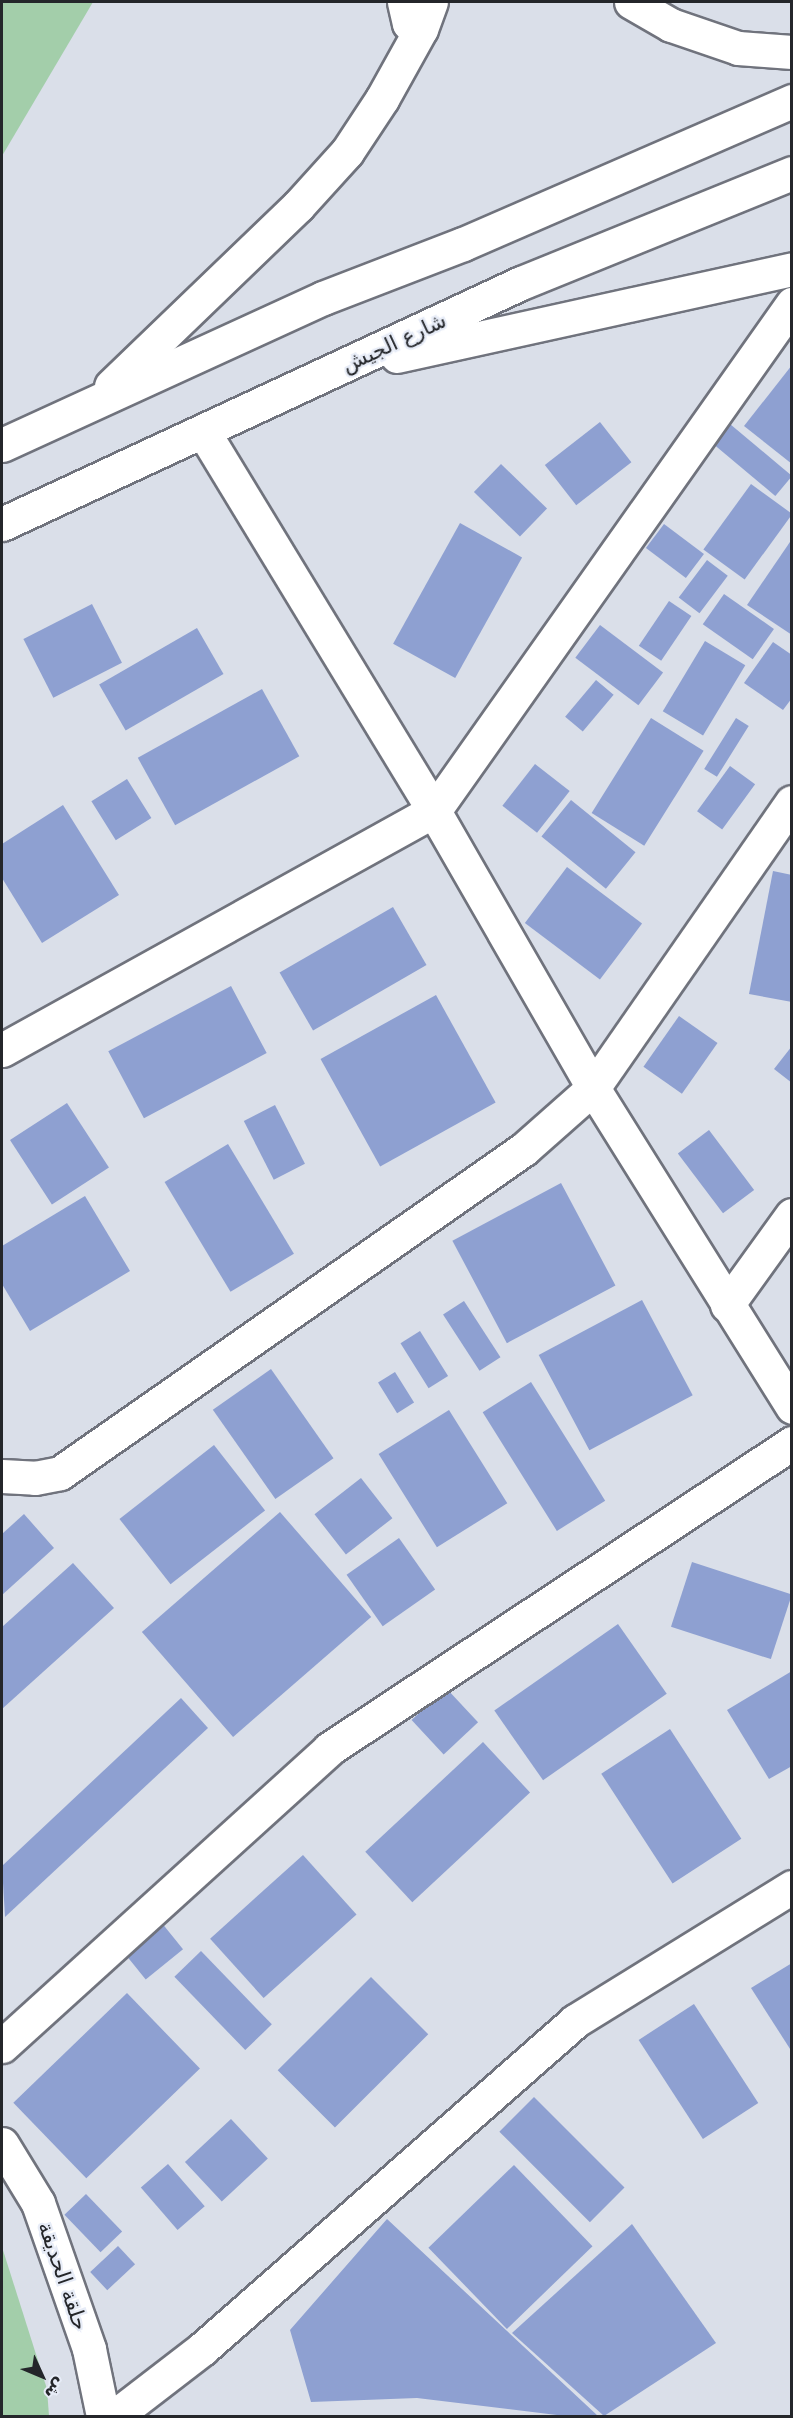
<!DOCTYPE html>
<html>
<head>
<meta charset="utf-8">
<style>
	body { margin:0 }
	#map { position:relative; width:793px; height:2418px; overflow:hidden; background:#dadfe9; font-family:"DejaVu Sans",Vazirmatn,sans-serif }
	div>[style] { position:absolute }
	.green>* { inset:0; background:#a3ceaa }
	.building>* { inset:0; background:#8ea0d1; transform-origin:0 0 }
	.roads { filter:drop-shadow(2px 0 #70737d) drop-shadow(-2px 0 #70737d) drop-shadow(0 2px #70737d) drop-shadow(0 -2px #70737d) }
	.street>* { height:33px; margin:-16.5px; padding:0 16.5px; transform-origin:16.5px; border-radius:16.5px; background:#fff }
	.highway>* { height:33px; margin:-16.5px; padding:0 16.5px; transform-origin:16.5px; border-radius:16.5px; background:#fff }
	span { translate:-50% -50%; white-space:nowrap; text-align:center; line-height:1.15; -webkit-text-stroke:4.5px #e7ecf7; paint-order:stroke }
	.street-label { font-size:21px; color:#24262a }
	.frame { position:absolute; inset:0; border:3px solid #24262a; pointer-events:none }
	.north { position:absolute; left:12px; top:2346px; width:60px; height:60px; -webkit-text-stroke:4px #e7ecf7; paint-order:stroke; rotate:134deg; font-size:16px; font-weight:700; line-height:24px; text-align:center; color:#24262a }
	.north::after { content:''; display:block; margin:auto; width:21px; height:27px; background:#24262a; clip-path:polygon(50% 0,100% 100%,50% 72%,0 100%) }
</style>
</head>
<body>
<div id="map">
	<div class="green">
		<i style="clip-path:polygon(2px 2px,93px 2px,2px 156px)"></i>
		<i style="clip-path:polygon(2px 2247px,47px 2389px,49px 2416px,2px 2416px)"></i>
	</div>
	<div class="building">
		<i style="clip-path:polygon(792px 365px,792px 464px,744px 426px)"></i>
		<i style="left:600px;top:422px;width:51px;height:70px;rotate:52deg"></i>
		<i style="left:730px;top:424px;width:81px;height:26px;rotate:40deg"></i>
		<i style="left:501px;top:464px;width:64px;height:39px;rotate:44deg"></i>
		<i style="left:751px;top:484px;width:51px;height:81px;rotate:36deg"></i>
		<i style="left:460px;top:523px;width:71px;height:138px;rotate:29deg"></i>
		<i style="left:664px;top:524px;width:50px;height:30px;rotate:37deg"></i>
		<i style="clip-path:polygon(792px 539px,792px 635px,747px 605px)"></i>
		<i style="left:707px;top:560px;width:26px;height:47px;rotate:37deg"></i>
		<i style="left:724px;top:594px;width:61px;height:37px;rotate:35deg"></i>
		<i style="left:669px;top:601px;width:27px;height:54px;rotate:34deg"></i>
		<i style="left:92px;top:604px;width:66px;height:77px;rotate:63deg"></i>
		<i style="left:600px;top:625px;width:79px;height:41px;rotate:37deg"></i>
		<i style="left:197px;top:628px;width:53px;height:113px;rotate:60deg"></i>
		<i style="left:705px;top:641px;width:47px;height:82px;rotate:31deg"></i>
		<i style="clip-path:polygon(773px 642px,792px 655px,792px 698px,783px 710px,744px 683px)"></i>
		<i style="left:596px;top:680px;width:23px;height:48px;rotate:40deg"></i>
		<i style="left:262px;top:689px;width:77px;height:142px;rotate:61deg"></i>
		<i style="left:651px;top:718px;width:62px;height:112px;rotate:32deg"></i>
		<i style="left:736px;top:718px;width:15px;height:60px;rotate:32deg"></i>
		<i style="left:535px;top:764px;width:44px;height:53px;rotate:38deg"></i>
		<i style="left:730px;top:766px;width:31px;height:56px;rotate:36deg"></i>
		<i style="left:127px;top:779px;width:46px;height:42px;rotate:58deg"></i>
		<i style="left:571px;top:800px;width:83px;height:47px;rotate:39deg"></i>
		<i style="clip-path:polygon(63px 805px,119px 895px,42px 943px,2px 878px,2px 844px)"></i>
		<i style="left:567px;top:867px;width:94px;height:70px;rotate:37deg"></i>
		<i style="clip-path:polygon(773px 871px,792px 875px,792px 1002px,749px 994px)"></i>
		<i style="left:393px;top:907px;width:67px;height:131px;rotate:60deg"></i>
		<i style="left:231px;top:986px;width:76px;height:139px;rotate:62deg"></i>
		<i style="left:436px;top:995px;width:123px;height:132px;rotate:61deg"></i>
		<i style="left:679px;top:1016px;width:47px;height:62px;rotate:35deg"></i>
		<i style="clip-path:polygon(792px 1046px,792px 1083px,774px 1069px)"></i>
		<i style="left:67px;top:1103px;width:77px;height:68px;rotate:57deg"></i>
		<i style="left:275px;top:1105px;width:66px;height:35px;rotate:63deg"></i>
		<i style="left:709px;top:1130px;width:75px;height:39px;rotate:53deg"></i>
		<i style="left:228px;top:1144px;width:128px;height:74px;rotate:59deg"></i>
		<i style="left:561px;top:1183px;width:116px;height:123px;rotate:62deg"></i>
		<i style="clip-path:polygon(85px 1196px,130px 1271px,30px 1331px,2px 1284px,2px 1246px)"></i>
		<i style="left:642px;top:1300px;width:108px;height:117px;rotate:62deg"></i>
		<i style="left:464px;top:1301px;width:67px;height:25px;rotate:57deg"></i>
		<i style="left:420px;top:1331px;width:53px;height:23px;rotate:58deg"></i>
		<i style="left:271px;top:1369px;width:109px;height:71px;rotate:55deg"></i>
		<i style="left:395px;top:1372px;width:36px;height:20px;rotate:58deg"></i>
		<i style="left:531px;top:1382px;width:140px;height:57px;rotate:58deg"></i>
		<i style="left:449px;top:1410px;width:110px;height:83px;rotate:58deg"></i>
		<i style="left:214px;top:1445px;width:83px;height:120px;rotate:52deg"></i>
		<i style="left:361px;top:1478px;width:51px;height:59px;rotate:52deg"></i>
		<i style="left:280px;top:1512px;width:139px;height:183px;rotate:49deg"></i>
		<i style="clip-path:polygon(24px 1514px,54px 1548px,2px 1595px,2px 1534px)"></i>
		<i style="left:399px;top:1538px;width:63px;height:64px;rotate:55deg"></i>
		<i style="left:692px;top:1562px;width:105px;height:68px;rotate:18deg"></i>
		<i style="clip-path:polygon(73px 1563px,114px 1608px,2px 1709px,2px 1627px)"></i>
		<i style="left:618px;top:1624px;width:85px;height:151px;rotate:55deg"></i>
		<i style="clip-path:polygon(792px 1671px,792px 1766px,769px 1779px,727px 1710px)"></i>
		<i style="left:446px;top:1688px;width:47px;height:47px;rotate:47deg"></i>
		<i style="clip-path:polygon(181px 1698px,208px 1728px,5px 1917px,2px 1866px)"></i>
		<i style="left:670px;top:1729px;width:131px;height:82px;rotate:57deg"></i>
		<i style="left:483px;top:1742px;width:69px;height:161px;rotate:47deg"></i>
		<i style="left:303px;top:1855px;width:80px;height:125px;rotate:48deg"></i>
		<i style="left:161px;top:1922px;width:35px;height:48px;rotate:51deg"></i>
		<i style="left:201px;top:1951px;width:102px;height:37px;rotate:46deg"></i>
		<i style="clip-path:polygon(792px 1963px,792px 2052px,751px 1988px)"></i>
		<i style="left:371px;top:1977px;width:81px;height:132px;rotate:45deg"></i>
		<i style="left:127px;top:1993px;width:105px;height:158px;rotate:46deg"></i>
		<i style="left:694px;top:2004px;width:118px;height:66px;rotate:57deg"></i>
		<i style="left:534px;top:2097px;width:128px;height:49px;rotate:45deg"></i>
		<i style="left:231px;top:2119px;width:54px;height:63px;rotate:47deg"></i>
		<i style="left:168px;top:2164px;width:56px;height:36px;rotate:49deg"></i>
		<i style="left:514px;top:2165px;width:113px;height:119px;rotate:46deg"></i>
		<i style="left:86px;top:2194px;width:52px;height:30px;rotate:46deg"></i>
		<i style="clip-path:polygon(387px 2219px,598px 2416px,565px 2416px,417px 2398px,311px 2402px,290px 2330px)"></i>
		<i style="clip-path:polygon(632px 2224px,716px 2343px,604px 2416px,512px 2333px)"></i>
		<i style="left:118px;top:2246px;width:25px;height:38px;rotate:47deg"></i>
	</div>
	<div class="roads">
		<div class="street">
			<i style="left:404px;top:2px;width:22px;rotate:77deg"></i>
			<i style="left:409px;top:23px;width:13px;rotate:27deg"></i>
			<i style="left:203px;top:431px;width:445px;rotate:58.7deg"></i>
			<i style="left:434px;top:811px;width:319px;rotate:60.1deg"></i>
			<i style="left:593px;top:1088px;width:376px;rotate:58deg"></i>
			<i style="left:2px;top:1050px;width:494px;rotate:-29deg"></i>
			<i style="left:434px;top:811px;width:621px;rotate:-54.77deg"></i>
			<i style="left:727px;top:1305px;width:111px;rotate:-54.2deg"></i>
			<i style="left:2px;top:1476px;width:33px;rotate:3deg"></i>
			<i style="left:35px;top:1478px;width:25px;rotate:-11deg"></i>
			<i style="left:60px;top:1473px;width:566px;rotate:-34.93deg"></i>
			<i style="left:524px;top:1149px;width:92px;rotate:-41.5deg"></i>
			<i style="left:593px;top:1088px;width:348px;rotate:-55.2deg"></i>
			<i style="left:2px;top:2046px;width:442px;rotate:-42.2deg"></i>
			<i style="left:329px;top:1749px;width:555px;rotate:-33.46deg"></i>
			<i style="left:2px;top:2144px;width:69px;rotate:58.6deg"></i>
			<i style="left:38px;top:2203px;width:155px;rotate:70.7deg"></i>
			<i style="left:89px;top:2349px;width:68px;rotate:78.2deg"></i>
			<i style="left:115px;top:2416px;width:110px;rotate:-37.6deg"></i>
			<i style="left:202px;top:2349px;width:497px;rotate:-41.3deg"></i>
			<i style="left:575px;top:2021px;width:255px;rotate:-31.7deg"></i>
		</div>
		<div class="highway">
			<i style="left:631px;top:2px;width:46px;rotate:29.9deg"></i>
			<i style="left:671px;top:25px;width:71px;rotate:18.9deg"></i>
			<i style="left:738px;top:48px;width:54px;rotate:4.2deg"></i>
			<i style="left:397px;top:356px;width:404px;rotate:-12.4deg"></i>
			<i style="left:111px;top:386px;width:260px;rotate:-43.9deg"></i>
			<i style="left:298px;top:206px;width:73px;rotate:-47.8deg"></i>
			<i style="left:347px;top:152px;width:64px;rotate:-56.6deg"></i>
			<i style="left:382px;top:99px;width:80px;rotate:-60.9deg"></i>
			<i style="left:421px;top:29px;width:29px;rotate:-70deg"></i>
			<i style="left:2px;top:445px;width:353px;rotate:-24.6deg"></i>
			<i style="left:323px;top:298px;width:150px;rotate:-21.1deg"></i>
			<i style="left:463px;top:244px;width:359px;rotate:-23.5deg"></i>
			<i style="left:2px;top:524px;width:572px;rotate:-24.91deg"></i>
			<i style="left:521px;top:283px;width:292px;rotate:-22.1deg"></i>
		</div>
	</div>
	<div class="street-label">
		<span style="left:394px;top:343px;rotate:-25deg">شارع الجيش</span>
		<span style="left:63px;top:2276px;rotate:71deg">حلقة الحديقة</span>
	</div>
	<div class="frame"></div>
	<div class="north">ش</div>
</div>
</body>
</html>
